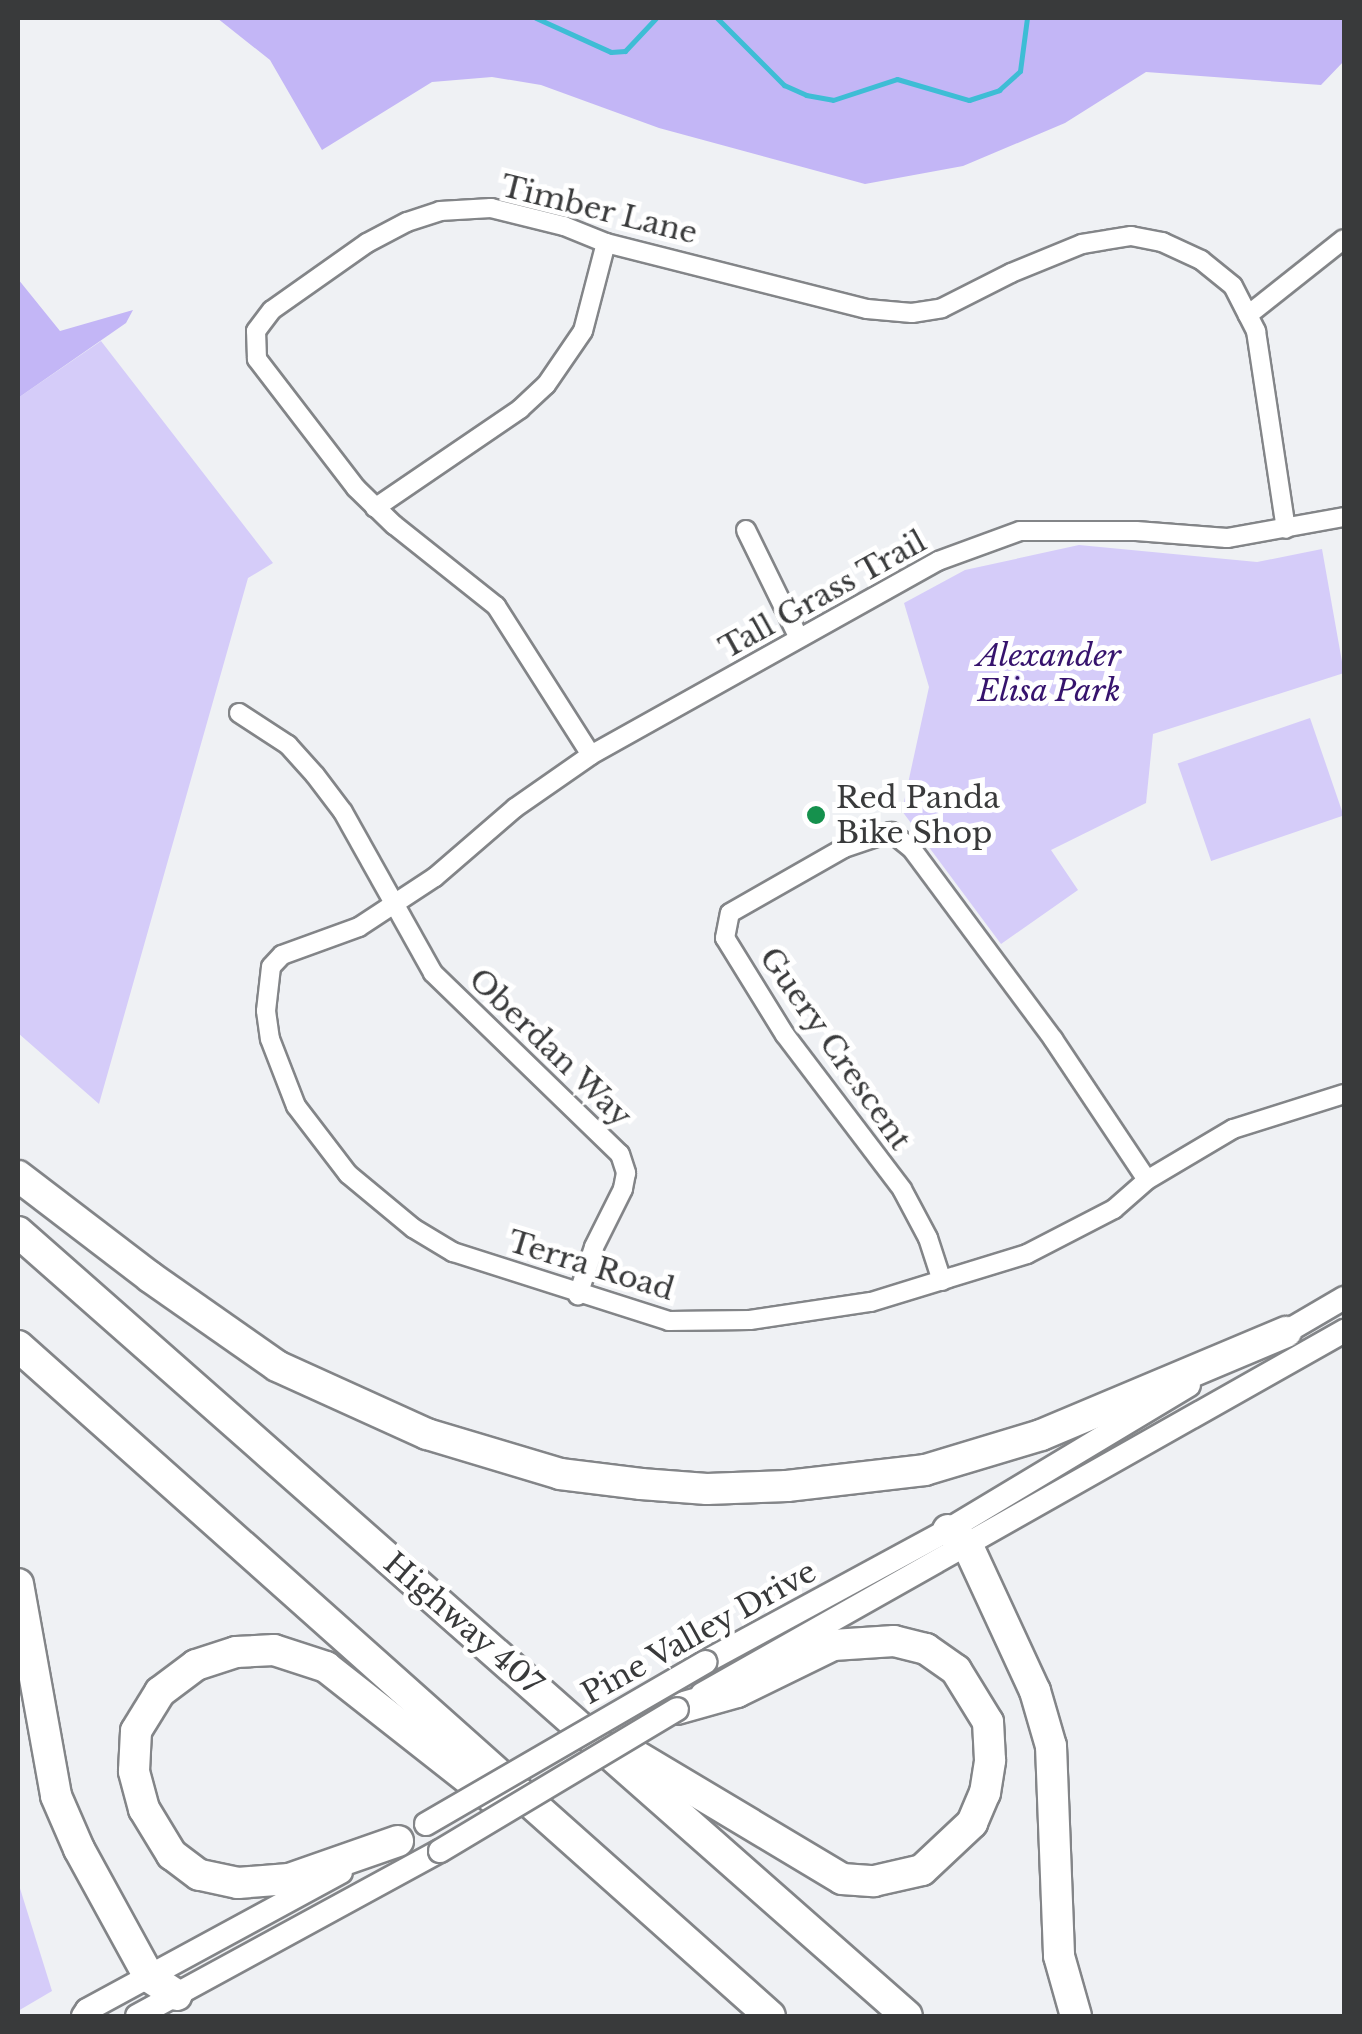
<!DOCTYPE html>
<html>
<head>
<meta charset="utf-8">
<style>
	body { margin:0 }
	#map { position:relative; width:1362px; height:2034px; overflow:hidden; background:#eff1f4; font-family:"Libre Baskerville",serif }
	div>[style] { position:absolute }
	.green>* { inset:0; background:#d5ccf9; transform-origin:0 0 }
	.forest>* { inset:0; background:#c3b6f6 }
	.stream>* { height:5px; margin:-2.5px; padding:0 2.5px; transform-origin:2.5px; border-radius:2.5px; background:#3ebdd5 }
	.roads { filter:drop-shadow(2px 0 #838588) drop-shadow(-2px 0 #838588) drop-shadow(0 2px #838588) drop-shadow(0 -2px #838588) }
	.street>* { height:18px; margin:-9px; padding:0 9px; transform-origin:9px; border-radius:9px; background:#fff }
	.secondary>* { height:22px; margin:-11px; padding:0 11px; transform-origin:11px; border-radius:11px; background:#fff }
	.highway>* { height:30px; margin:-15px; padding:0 15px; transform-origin:15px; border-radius:15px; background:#fff }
	.bridges { filter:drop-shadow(2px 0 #838588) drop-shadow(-2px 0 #838588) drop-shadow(0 2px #838588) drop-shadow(0 -2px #838588) }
	.secondary-bridge>* { height:22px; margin:-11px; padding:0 11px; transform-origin:11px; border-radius:11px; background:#fff }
	.dots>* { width:28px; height:28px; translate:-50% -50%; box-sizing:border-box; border:5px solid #fff; border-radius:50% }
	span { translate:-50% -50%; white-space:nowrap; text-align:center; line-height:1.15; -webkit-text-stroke:10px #fff; paint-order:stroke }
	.street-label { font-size:30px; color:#393a3b }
	.park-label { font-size:30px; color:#36136d; font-style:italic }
	.poi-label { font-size:30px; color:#393a3b }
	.left { translate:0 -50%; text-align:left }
	.frame { position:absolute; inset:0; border:20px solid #393a3b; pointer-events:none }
</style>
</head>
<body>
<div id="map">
	<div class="green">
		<i style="clip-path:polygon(101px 341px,273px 563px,248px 578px,99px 1104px,18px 1033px,18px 398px)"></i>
		<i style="clip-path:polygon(1079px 545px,1257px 562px,1322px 549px,1344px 673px,1153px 734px,1146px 803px,1051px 850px,1078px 890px,1001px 944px,902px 811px,929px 687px,904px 603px,965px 570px)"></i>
		<i style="left:1310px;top:718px;width:103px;height:140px;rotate:71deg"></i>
		<i style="clip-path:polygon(18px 1882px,52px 1991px,18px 2011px)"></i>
	</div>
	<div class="forest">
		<i style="clip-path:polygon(217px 18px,1344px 18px,1344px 61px,1321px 85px,1146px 72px,1065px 123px,963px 166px,865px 184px,659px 128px,541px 85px,492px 77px,432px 82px,322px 150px,270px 60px)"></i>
		<i style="clip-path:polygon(18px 279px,60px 331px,133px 310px,126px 323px,18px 398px)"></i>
	</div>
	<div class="stream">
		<i style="left:536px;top:18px;width:82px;rotate:24.4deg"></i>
		<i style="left:611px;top:52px;width:14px;rotate:-4deg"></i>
		<i style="left:625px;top:51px;width:45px;rotate:-46.8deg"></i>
		<i style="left:717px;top:18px;width:95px;rotate:45deg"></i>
		<i style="left:784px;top:85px;width:24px;rotate:24deg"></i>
		<i style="left:806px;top:95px;width:27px;rotate:10deg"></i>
		<i style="left:833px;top:100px;width:67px;rotate:-18.2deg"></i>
		<i style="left:897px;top:79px;width:75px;rotate:16.3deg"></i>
		<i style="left:969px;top:100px;width:32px;rotate:-18deg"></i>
		<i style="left:999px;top:90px;width:28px;rotate:-42deg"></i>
		<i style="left:1020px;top:71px;width:53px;rotate:-82.5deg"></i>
	</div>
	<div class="roads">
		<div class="street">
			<i style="left:1248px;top:315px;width:122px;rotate:-38.4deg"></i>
			<i style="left:375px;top:508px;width:176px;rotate:-34.3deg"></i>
			<i style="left:520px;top:409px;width:35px;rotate:-43deg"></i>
			<i style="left:546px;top:385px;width:65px;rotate:-55.6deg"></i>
			<i style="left:583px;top:331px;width:91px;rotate:-75.4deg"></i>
			<i style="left:1344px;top:517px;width:119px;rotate:169.8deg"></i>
			<i style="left:1227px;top:538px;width:91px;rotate:-175.6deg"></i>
			<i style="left:1136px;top:531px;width:116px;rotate:180deg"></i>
			<i style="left:1020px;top:531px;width:87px;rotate:159.9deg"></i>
			<i style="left:938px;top:561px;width:398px;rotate:150.8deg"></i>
			<i style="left:591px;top:755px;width:93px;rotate:145.1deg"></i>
			<i style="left:515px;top:808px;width:106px;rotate:139.2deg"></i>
			<i style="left:435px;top:877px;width:91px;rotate:146.7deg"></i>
			<i style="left:359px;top:927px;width:82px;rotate:160deg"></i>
			<i style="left:282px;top:955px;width:16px;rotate:133deg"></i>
			<i style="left:271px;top:967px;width:44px;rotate:96.5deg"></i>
			<i style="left:266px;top:1011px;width:28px;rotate:82deg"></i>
			<i style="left:270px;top:1039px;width:72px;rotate:68.8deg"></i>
			<i style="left:296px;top:1106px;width:86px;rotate:52.6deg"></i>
			<i style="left:348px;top:1174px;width:85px;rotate:39.7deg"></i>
			<i style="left:413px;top:1228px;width:47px;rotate:31deg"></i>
			<i style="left:453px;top:1252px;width:227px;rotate:17.7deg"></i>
			<i style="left:669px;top:1321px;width:81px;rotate:-0.7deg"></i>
			<i style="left:750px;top:1320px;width:122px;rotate:-8.5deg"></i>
			<i style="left:871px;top:1302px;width:163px;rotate:-17.1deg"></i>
			<i style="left:1027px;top:1254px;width:98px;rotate:-27.3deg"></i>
			<i style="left:1114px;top:1209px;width:44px;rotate:-41.3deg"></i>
			<i style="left:1147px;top:1180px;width:100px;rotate:-30.7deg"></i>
			<i style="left:1233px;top:1129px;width:116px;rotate:-17.5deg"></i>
			<i style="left:746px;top:530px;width:120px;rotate:63.9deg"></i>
			<i style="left:239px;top:713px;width:59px;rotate:33.1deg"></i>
			<i style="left:288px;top:745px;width:40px;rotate:48deg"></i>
			<i style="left:315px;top:775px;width:46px;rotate:52.9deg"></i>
			<i style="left:343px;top:812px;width:184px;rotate:60.8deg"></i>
			<i style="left:433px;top:973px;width:260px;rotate:44.1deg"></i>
			<i style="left:620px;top:1154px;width:20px;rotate:72deg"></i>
			<i style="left:626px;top:1173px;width:16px;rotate:101deg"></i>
			<i style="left:623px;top:1189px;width:65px;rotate:116.6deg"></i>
			<i style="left:594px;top:1247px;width:51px;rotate:108.4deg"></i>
			<i style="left:591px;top:755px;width:177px;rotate:-122.5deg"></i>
			<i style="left:496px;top:606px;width:130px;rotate:-141.5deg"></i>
			<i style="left:394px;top:525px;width:53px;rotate:-135.8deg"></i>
			<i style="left:356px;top:488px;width:163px;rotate:-127.5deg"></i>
			<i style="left:257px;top:359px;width:28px;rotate:-92deg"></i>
			<i style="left:256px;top:331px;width:26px;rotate:-53deg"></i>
			<i style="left:272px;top:310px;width:116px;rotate:-35.2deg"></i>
			<i style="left:367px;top:243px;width:45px;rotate:-27.7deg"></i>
			<i style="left:407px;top:222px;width:35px;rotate:-18deg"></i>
			<i style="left:440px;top:211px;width:51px;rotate:-3.4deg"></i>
			<i style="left:491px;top:208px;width:75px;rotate:13.9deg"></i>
			<i style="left:564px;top:226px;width:45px;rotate:22deg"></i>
			<i style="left:606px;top:243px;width:269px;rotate:14.2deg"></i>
			<i style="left:867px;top:309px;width:45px;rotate:5.1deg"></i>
			<i style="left:912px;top:313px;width:30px;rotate:-9deg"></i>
			<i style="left:942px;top:308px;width:77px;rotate:-26.9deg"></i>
			<i style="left:1011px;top:273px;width:77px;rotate:-22.2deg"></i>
			<i style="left:1082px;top:244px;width:50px;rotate:-9.3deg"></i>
			<i style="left:1131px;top:236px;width:32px;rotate:11deg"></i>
			<i style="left:1162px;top:242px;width:43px;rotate:24.8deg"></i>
			<i style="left:1201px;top:260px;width:41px;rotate:39.1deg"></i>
			<i style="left:1233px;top:286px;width:51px;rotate:62.9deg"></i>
			<i style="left:1256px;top:331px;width:200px;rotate:81.4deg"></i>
			<i style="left:942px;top:1281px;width:45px;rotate:-108deg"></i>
			<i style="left:928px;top:1238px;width:55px;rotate:-118deg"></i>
			<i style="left:902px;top:1189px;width:193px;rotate:-127.2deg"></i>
			<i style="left:785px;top:1035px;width:114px;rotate:-121.7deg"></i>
			<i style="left:725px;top:938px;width:25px;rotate:-79deg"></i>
			<i style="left:730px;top:913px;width:131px;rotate:-29.7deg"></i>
			<i style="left:844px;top:848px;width:50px;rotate:-18.8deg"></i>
			<i style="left:891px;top:832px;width:27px;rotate:39deg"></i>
			<i style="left:912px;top:849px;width:237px;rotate:53.4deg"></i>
			<i style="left:1053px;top:1039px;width:169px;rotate:56.3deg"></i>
		</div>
		<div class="secondary">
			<i style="left:1274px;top:1339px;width:81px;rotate:-30.4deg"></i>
			<i style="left:705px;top:1662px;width:277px;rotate:-28.5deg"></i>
			<i style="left:948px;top:1530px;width:281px;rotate:-31deg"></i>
			<i style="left:702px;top:1694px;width:738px;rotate:-29.48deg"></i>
			<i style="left:83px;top:2016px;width:7px;rotate:-56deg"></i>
			<i style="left:87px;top:2010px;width:289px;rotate:-28.5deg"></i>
			<i style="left:137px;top:2016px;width:345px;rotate:-28.6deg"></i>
		</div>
		<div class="highway">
			<i style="left:18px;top:1176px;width:166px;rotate:37.4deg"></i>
			<i style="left:150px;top:1277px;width:155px;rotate:35deg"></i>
			<i style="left:277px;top:1366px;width:165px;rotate:24.4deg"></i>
			<i style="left:427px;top:1434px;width:139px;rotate:16.7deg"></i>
			<i style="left:560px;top:1474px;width:82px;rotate:7deg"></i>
			<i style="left:641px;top:1484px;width:66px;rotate:4.3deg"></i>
			<i style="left:707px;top:1489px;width:80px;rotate:-2.1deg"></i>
			<i style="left:787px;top:1486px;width:139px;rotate:-6.6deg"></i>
			<i style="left:925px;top:1470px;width:121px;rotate:-16.8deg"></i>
			<i style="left:1041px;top:1435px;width:266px;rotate:-22.8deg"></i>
			<i style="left:18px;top:1232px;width:1185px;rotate:41.41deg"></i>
			<i style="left:18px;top:1346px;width:1007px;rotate:41.7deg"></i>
			<i style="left:948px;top:1530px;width:24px;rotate:36deg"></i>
			<i style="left:967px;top:1544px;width:162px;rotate:65.2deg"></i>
			<i style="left:1035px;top:1691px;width:57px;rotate:73.8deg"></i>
			<i style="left:1051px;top:1746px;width:210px;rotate:87.8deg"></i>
			<i style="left:1059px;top:1956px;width:62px;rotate:74.2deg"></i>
			<i style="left:18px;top:1584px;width:215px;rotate:79.8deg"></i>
			<i style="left:56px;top:1796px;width:58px;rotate:66.5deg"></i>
			<i style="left:79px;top:1849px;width:146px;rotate:61.3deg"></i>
			<i style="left:149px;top:1977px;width:33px;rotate:33deg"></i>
			<i style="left:630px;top:1752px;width:247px;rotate:30.9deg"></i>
			<i style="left:842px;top:1879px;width:32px;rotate:4deg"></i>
			<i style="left:874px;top:1881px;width:49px;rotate:-12.9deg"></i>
			<i style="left:922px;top:1870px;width:69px;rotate:-43.2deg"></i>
			<i style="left:972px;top:1823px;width:33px;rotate:-67deg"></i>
			<i style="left:985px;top:1793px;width:33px;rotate:-81deg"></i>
			<i style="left:990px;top:1760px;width:38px;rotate:-93deg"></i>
			<i style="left:988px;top:1722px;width:61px;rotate:-121.6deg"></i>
			<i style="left:956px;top:1670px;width:37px;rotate:-145deg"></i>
			<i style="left:926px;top:1649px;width:33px;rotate:-166deg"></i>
			<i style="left:894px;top:1641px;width:61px;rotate:176.2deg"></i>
			<i style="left:833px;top:1645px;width:107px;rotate:153.9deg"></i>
			<i style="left:737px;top:1692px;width:62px;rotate:164.2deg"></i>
			<i style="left:398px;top:1841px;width:115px;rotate:160.8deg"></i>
			<i style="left:289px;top:1879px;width:51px;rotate:175.5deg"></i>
			<i style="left:238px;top:1883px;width:40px;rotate:-168deg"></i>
			<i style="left:199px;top:1875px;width:34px;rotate:-143deg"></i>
			<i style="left:172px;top:1855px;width:54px;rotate:-121.3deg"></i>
			<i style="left:144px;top:1809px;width:39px;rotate:-105deg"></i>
			<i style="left:134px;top:1771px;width:40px;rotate:-87.1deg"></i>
			<i style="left:136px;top:1731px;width:46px;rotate:-58.4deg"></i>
			<i style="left:160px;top:1692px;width:45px;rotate:-36.9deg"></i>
			<i style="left:196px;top:1665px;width:42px;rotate:-18deg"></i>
			<i style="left:236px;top:1652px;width:38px;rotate:-3deg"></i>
			<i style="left:274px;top:1650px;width:55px;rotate:18.1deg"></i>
			<i style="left:326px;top:1667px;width:226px;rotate:38.2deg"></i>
		</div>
	</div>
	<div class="bridges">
		<div class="secondary-bridge">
			<i style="left:426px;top:1824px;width:323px;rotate:-30.1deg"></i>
			<i style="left:440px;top:1851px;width:276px;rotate:-30.9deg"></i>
		</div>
	</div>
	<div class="dots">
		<i style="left:816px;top:815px;background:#15914d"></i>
	</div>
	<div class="street-label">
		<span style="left:599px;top:210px;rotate:14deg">Timber Lane</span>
		<span style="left:823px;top:595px;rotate:-29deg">Tall Grass Trail</span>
		<span style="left:550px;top:1048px;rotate:44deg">Oberdan Way</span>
		<span style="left:835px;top:1049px;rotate:55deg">Guery Crescent</span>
		<span style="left:591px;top:1266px;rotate:17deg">Terra Road</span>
		<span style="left:463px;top:1624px;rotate:41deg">Highway 407</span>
		<span style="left:699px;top:1633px;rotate:-29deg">Pine Valley Drive</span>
	</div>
	<div class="park-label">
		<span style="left:1049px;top:673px">Alexander<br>Elisa Park</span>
	</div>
	<div class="poi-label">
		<span class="left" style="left:836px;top:815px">Red Panda<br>Bike Shop</span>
	</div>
	<div class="frame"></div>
</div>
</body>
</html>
